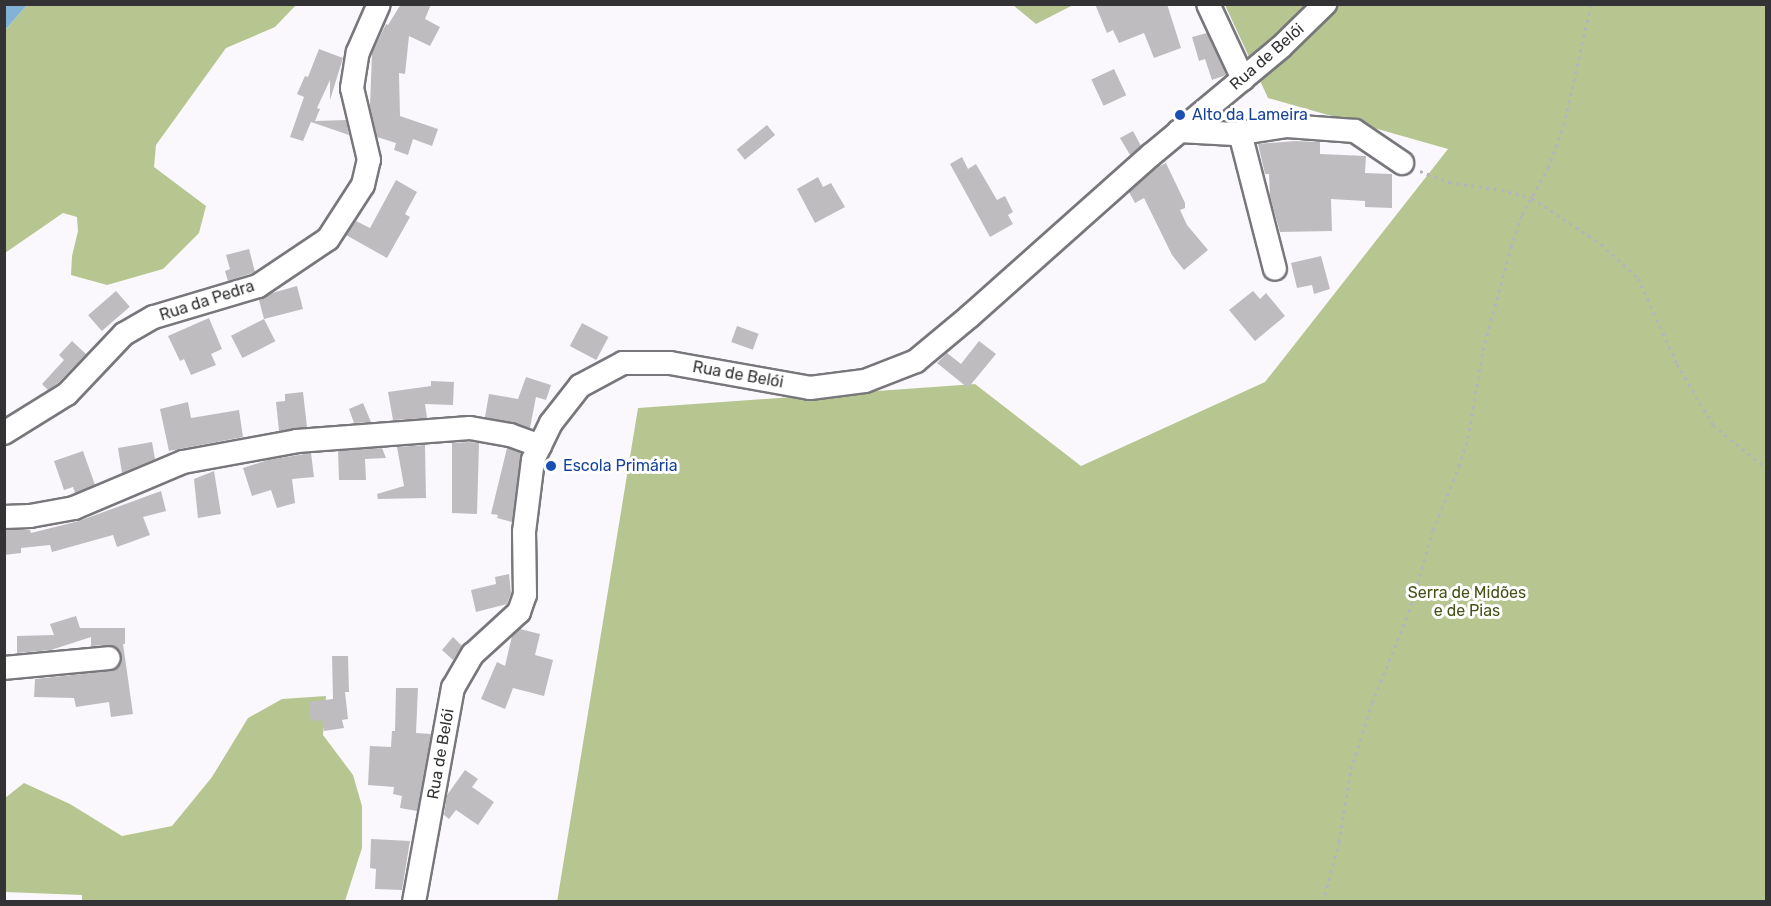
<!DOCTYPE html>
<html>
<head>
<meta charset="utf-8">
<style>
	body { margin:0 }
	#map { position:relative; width:1771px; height:906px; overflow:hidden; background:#faf8fd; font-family:Rubik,sans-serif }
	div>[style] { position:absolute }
	.forest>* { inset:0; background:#b7c691 }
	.water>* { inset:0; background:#82b2d6 }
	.building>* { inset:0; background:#bfbcc0; transform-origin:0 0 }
	.path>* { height:3px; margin-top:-1.5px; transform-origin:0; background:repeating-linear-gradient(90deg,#b6b4b8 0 3px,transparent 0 7.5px) }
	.roads { filter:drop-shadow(2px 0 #78777b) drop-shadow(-2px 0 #78777b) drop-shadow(0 2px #78777b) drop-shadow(0 -2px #78777b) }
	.minor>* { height:22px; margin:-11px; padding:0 11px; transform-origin:11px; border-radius:11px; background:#fff }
	.dots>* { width:16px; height:16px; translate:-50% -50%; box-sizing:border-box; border:3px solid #fff; border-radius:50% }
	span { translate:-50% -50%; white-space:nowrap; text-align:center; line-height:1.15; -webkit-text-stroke:6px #fff; paint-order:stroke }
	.street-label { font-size:16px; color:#333234 }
	.transit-label { font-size:16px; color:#164399 }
	.left { translate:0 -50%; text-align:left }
	.park-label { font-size:16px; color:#465218 }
	.frame { position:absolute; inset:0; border:6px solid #333234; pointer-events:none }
</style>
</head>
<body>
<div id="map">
	<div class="forest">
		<i style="clip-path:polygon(27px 5px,296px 5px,275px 27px,226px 48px,156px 145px,154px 167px,206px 206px,199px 233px,163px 269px,107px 285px,71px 275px,72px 256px,78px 231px,77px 217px,63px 213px,5px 253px,5px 30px)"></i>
		<i style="clip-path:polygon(1013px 5px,1073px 5px,1036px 24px)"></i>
		<i style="clip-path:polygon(1225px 5px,1766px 5px,1766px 901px,557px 902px,638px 408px,975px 384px,1081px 466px,1265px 382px,1448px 149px,1268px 98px)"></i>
		<i style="clip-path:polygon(326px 696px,323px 735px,353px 775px,362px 806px,362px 848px,345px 901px,82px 902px,82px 895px,5px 892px,5px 798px,24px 783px,70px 804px,122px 836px,172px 826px,212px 777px,248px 718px,282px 699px)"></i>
	</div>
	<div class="water">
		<i style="clip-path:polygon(5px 4px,27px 5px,5px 30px,4px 5px)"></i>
	</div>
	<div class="building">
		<i style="clip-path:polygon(401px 4px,431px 4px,425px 19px,440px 27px,430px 46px,409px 36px,405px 74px,399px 73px,400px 116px,438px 129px,432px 146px,413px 139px,408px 155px,394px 150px,396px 143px,377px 137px,370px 106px,372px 53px,386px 24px,388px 25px)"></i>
		<i style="clip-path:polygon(1095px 4px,1167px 4px,1181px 48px,1154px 58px,1144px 33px,1119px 43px,1113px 30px,1107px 33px)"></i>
		<i style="clip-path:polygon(1207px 33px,1226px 75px,1212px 80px,1205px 59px,1199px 61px,1192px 37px)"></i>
		<i style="clip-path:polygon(319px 49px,343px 58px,330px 100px,330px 80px,317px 108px,320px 109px,315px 121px,346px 120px,349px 135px,311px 122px,303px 141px,290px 137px,304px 97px,297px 94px,305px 76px,308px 77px)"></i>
		<i style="left:1114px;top:69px;width:29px;height:25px;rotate:65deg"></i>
		<i style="left:767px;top:125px;width:13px;height:39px;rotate:51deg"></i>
		<i style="clip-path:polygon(1133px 131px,1141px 146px,1130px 155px,1120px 138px)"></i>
		<i style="clip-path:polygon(1295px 141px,1320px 142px,1320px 154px,1366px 156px,1365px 173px,1392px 174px,1392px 208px,1365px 207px,1365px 201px,1331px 199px,1332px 231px,1280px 232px,1270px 196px,1269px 174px,1265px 174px,1258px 144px)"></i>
		<i style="clip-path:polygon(962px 157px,968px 169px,976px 164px,997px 200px,1005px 196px,1013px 212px,1008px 215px,1013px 224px,990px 237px,950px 164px)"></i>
		<i style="clip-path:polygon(1166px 163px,1185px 203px,1185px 208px,1180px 210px,1187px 225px,1208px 250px,1184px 270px,1172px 255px,1144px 198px,1135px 203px,1129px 192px,1158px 167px)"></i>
		<i style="clip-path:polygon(818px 177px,823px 187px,831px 183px,845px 207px,815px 223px,797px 189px)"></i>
		<i style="clip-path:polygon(396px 180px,417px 192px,405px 214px,410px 217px,387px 258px,346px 235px,356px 221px,370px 228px)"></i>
		<i style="clip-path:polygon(249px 249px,255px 272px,228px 281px,225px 271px,230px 269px,226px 255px)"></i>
		<i style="clip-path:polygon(1321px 256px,1330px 289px,1314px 294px,1312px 285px,1297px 288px,1291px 263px)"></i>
		<i style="clip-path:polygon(297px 286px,303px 309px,264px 319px,259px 300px,272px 293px)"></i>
		<i style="left:116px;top:291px;width:21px;height:37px;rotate:49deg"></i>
		<i style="clip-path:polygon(1253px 291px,1260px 299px,1266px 293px,1285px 316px,1255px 341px,1229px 310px)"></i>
		<i style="clip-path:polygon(209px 318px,222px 349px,211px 354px,216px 365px,191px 375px,184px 359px,180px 361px,168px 336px)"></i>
		<i style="left:264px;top:319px;width:25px;height:37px;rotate:63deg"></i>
		<i style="left:582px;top:323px;width:30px;height:26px;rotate:28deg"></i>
		<i style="left:737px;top:326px;width:23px;height:17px;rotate:20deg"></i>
		<i style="clip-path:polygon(72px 341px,86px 354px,58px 383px,48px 390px,42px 384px,64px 360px,59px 355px)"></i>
		<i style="clip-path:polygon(979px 341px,996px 354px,968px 388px,937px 363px,947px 353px,961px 364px)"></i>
		<i style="clip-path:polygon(526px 377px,551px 385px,546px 400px,536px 397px,530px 428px,485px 417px,489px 394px,518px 399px)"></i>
		<i style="clip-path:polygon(431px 381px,454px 382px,453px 405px,425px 404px,427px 418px,393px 420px,388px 392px,431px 386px)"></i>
		<i style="clip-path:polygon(303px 392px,307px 427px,279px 431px,276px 402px,285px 401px,285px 394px)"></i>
		<i style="clip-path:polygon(188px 402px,191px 418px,239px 410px,243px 437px,169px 451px,160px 409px)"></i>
		<i style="clip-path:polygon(363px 403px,371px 422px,354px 423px,349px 409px)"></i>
		<i style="clip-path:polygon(152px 442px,155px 459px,122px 473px,118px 448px)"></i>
		<i style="clip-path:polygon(469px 442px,479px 443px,477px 514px,452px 513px,452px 443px)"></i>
		<i style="clip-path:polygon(425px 445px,426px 498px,378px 499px,377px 494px,404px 486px,397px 447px)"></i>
		<i style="clip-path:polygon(382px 448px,386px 458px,365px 459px,366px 480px,339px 480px,338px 451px)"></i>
		<i style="clip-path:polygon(507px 448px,521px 453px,512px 522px,497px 518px,498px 515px,491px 514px)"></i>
		<i style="clip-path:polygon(83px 451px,95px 485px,75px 493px,73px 487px,64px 490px,54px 461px)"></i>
		<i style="clip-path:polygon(311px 453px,314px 477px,292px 479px,295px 503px,277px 508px,271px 490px,252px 496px,243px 468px,268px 460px)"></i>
		<i style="clip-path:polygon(214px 471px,221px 514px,198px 518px,194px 479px)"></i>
		<i style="clip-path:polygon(161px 491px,166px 511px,143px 517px,150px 535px,117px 547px,113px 535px,52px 552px,50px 545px,21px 548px,21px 553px,4px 555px,4px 530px,30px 530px,31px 533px,79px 521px)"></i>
		<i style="clip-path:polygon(509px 574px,511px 593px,507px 604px,476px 612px,471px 590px,496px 584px,495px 577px)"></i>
		<i style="clip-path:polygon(76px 616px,80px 628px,125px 628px,125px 644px,123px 644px,133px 714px,111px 717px,109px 702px,76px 707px,74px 698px,34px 697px,35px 679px,110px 671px,121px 664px,120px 650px,108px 645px,91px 646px,91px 637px,51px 650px,17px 653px,17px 636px,54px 635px,50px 624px)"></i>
		<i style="clip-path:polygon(520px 629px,540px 634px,535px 655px,553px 660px,544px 696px,513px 688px,505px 709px,481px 699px,497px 662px,505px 666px,512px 636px)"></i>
		<i style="clip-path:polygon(453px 637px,462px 646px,453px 660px,442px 650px)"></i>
		<i style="clip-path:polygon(332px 656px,348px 656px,349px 692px,345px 692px,348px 719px,342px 720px,344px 728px,324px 731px,322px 720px,311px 721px,309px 702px,333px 699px)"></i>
		<i style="clip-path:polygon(396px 688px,418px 688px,416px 733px,431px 734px,417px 811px,400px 808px,402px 796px,393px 794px,394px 787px,368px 785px,370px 746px,391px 747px,392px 731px,395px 731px)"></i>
		<i style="clip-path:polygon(465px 770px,478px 779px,472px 787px,494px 802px,478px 825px,456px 810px,449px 819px,444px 815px,447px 795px)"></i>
		<i style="clip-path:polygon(371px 839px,410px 841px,402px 890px,375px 889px,376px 869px,370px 868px)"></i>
	</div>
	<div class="path">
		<i style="left:1420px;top:171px;width:31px;rotate:21deg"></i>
		<i style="left:1449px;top:182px;width:53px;rotate:8.7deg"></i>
		<i style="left:1501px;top:190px;width:32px;rotate:14deg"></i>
		<i style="left:1532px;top:198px;width:83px;rotate:33.7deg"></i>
		<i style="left:1601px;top:244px;width:50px;rotate:42.6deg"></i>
		<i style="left:1638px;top:278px;width:94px;rotate:65.6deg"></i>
		<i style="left:1677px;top:364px;width:71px;rotate:59.5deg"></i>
		<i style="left:1713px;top:425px;width:68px;rotate:39.1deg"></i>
		<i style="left:1323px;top:902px;width:62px;rotate:-75.1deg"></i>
		<i style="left:1339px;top:842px;width:74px;rotate:-80.7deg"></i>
		<i style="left:1351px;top:769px;width:69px;rotate:-72.3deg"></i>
		<i style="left:1372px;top:703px;width:98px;rotate:-67.9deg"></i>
		<i style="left:1409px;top:612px;width:85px;rotate:-73.7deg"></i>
		<i style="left:1433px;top:530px;width:69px;rotate:-67.9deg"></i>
		<i style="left:1459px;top:466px;width:29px;rotate:-72deg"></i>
		<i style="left:1468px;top:438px;width:89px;rotate:-80.3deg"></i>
		<i style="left:1483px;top:350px;width:107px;rotate:-74.8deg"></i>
		<i style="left:1511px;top:247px;width:34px;rotate:-71deg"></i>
		<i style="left:1522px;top:215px;width:54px;rotate:-61deg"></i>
		<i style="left:1548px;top:168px;width:46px;rotate:-69.6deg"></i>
		<i style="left:1564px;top:125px;width:124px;rotate:-77.4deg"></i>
	</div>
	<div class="roads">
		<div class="minor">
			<i style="left:1208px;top:4px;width:83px;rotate:65deg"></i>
			<i style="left:1179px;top:131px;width:55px;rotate:3.1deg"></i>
			<i style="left:1234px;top:134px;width:54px;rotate:-8.6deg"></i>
			<i style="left:1287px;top:126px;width:68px;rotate:4.2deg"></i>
			<i style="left:1355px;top:131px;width:57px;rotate:34.2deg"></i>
			<i style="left:1240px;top:133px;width:140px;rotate:75.6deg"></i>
			<i style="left:4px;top:433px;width:74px;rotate:-31.8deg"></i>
			<i style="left:67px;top:394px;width:83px;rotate:-46.5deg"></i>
			<i style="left:124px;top:334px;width:34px;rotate:-30deg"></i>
			<i style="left:154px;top:317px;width:109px;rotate:-16.6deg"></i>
			<i style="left:258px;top:286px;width:84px;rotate:-33.9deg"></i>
			<i style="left:328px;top:239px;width:64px;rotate:-57.1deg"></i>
			<i style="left:363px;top:185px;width:26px;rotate:-77deg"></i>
			<i style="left:369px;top:160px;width:74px;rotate:-103.3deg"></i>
			<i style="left:352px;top:88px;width:36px;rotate:-81deg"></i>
			<i style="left:358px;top:52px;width:52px;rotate:-66.4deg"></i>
			<i style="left:4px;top:517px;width:26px;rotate:-2deg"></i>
			<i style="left:30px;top:516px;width:45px;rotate:-10.3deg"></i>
			<i style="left:74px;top:508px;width:118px;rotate:-22.9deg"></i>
			<i style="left:183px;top:462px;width:116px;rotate:-10.4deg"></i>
			<i style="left:297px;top:441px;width:173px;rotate:-4.3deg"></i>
			<i style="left:470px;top:428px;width:41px;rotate:9.9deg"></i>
			<i style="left:510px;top:435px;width:32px;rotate:20deg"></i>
			<i style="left:4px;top:668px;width:105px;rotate:-5.4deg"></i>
			<i style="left:414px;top:902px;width:218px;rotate:-79.7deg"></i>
			<i style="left:453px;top:688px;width:39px;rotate:-60deg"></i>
			<i style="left:473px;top:654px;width:62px;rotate:-42.4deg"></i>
			<i style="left:519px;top:612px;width:18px;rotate:-71deg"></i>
			<i style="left:525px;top:595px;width:63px;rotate:-90.9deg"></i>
			<i style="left:524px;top:532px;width:73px;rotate:-82.9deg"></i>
			<i style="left:533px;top:460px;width:41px;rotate:-64.1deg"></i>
			<i style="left:551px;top:423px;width:47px;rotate:-51.9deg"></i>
			<i style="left:580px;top:386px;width:49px;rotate:-28.1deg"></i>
			<i style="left:623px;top:363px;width:47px"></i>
			<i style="left:670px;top:363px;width:142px;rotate:10.1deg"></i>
			<i style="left:810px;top:388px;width:55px;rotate:-7.3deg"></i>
			<i style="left:865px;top:381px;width:55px;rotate:-21.4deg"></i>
			<i style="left:916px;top:361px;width:70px;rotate:-39.8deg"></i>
			<i style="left:970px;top:316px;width:242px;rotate:-41.7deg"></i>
			<i style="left:1151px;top:155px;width:169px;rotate:-39.7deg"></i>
			<i style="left:1281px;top:47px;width:62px;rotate:-44.3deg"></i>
		</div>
	</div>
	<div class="dots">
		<i style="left:1180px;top:115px;background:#1a4fb4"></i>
		<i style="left:551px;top:466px;background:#1a4fb4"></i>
	</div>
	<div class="street-label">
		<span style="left:1267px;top:57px;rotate:-41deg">Rua de Belói</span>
		<span style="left:207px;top:301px;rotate:-18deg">Rua da Pedra</span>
		<span style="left:738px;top:375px;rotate:10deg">Rua de Belói</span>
		<span style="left:441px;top:754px;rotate:-80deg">Rua de Belói</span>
	</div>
	<div class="transit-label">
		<span class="left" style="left:1192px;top:115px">Alto da Lameira</span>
		<span class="left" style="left:563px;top:466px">Escola Primária</span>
	</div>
	<div class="park-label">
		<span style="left:1467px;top:602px">Serra de Midões<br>e de Pias</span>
	</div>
	<div class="frame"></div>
</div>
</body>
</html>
